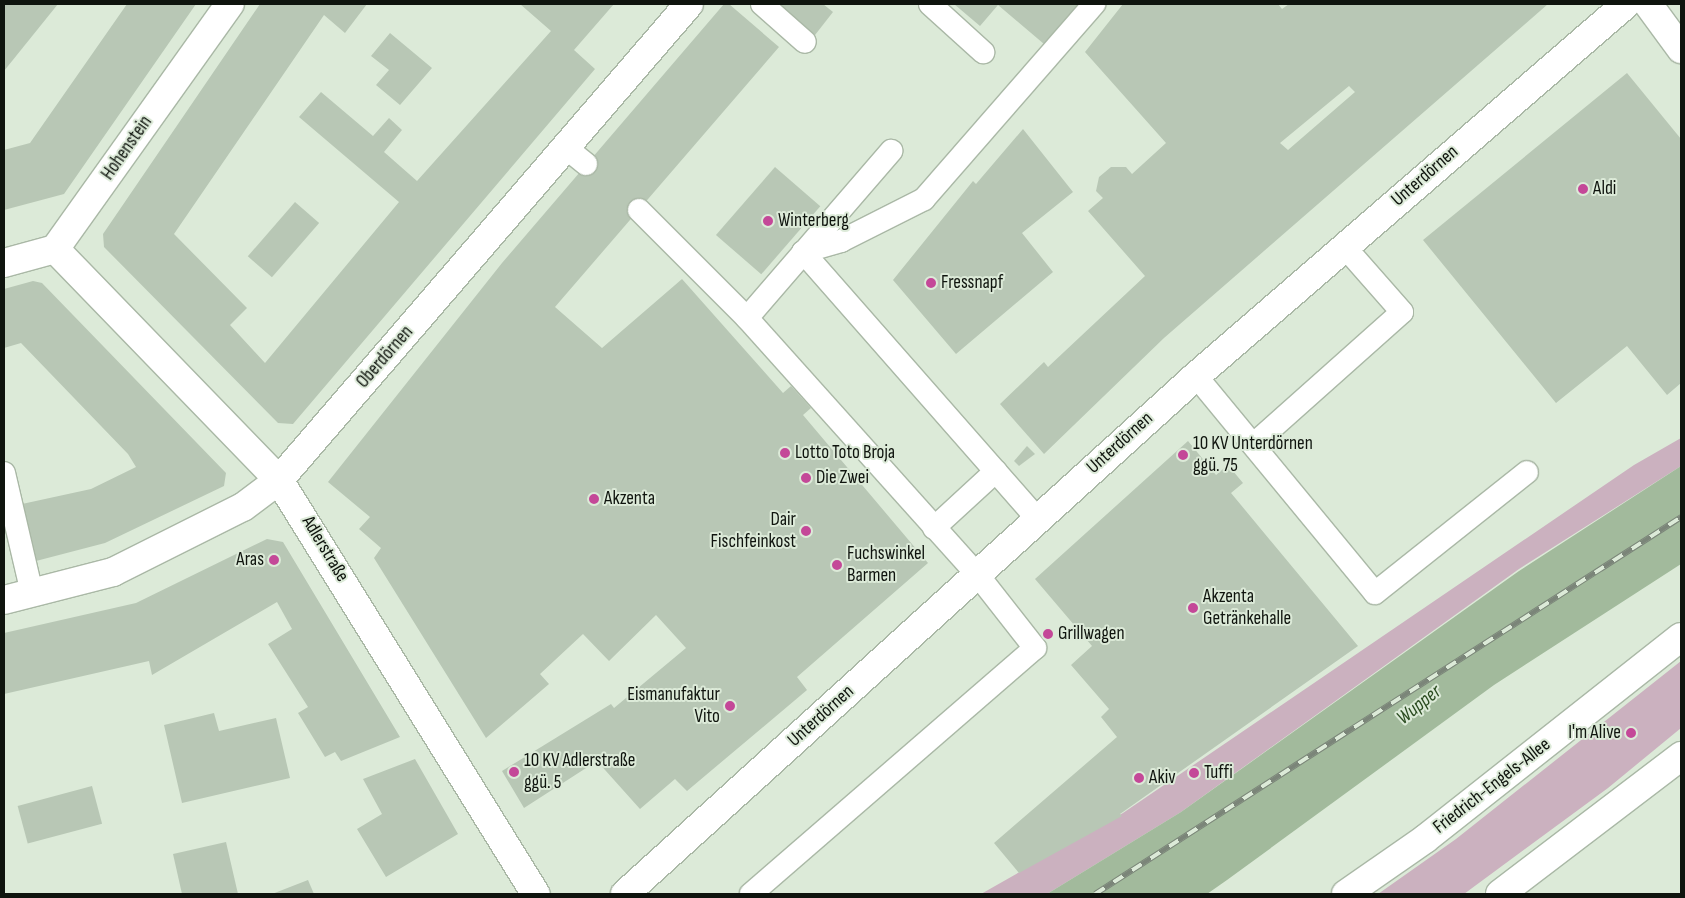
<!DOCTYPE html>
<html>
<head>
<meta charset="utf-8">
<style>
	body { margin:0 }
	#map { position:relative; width:1685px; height:898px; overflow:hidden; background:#dcead8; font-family:"Sofia Sans Condensed",sans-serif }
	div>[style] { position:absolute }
	.green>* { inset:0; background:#cbb1bf }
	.water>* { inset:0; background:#a2ba9c }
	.building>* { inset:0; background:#b8c7b5; transform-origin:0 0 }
	.roads { filter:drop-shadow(1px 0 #aab8a6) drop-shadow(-1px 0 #aab8a6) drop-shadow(0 1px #aab8a6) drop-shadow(0 -1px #aab8a6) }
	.service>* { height:22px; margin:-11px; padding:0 11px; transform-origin:11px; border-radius:11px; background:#fff }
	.minor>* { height:28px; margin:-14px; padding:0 14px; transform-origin:14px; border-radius:14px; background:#fff }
	.tertiary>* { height:28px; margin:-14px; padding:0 14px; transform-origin:14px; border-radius:14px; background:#fff }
	.primary>* { height:28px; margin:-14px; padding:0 14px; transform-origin:14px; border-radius:14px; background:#fff }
	.rail>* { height:5.5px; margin-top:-2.75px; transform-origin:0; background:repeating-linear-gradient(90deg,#dcead8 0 11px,#7b8579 0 22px); box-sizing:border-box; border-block:1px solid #7b8579 }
	.dots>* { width:14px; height:14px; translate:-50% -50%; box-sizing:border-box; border:2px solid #dcead8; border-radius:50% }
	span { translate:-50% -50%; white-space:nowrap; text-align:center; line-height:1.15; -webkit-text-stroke:4px #dcead8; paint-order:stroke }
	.street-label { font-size:19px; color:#0f140e }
	.poi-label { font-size:19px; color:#0f140e }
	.left { translate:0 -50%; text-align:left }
	.right { translate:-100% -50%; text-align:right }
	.water-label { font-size:20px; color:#2a4b20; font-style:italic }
	.frame { position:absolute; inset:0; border:5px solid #0f140e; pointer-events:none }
</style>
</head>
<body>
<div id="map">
	<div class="green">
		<i style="clip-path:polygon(1681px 438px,1681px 466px,1519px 569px,1181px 812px,1047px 894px,981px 894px,1123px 813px,1634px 465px)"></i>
		<i style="clip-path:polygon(1681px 661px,1681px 728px,1608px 788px,1464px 894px,1378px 894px,1456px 839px)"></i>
	</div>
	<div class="water">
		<i style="clip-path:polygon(1681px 466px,1681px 564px,1494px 685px,1227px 880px,1207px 894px,1047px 894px,1181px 812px,1519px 571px)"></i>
	</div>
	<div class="building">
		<i style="clip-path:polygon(4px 4px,58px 4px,4px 71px)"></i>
		<i style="clip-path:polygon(127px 4px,196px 4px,64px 194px,4px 210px,4px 150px,30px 143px)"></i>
		<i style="clip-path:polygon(260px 4px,367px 4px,345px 33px,324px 15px,174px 234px,247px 308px,230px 325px,265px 363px,399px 202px,299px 117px,321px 92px,373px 136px,389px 118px,402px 130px,384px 152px,417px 181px,551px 31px,520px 4px,614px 4px,574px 50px,595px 69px,293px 424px,278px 423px,104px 247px,103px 234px)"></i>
		<i style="clip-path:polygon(724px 4px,729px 4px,779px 47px,555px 307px,602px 348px,682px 279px,783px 393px,791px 386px,811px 408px,803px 415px,928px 563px,797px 677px,807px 690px,687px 791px,675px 779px,640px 809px,597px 761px,524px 808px,502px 771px,611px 704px,614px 708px,686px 648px,656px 615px,609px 661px,583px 634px,540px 674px,549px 684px,486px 738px,374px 558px,381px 548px,359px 529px,370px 517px,328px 482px,502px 263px)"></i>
		<i style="clip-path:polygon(778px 4px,823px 4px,833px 12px,815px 35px)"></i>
		<i style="clip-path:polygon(954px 4px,1079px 4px,1044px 44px,998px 5px,980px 26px)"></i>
		<i style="clip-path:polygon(evenodd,1123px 4px,1278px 4px,1282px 9px,1289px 4px,1548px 4px,1164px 338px,1044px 454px,1000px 404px,1044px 362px,1048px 367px,1145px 276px,1088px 211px,1103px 198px,1096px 191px,1099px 177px,1111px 167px,1126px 167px,1132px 174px,1166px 143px,1085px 52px,1123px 4px,1349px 86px,1355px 92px,1288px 150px,1280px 143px,1349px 86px)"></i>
		<i style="clip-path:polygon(390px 33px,432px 68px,400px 105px,376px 85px,389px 70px,371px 56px)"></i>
		<i style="clip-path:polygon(1627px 73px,1681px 139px,1681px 383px,1667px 395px,1627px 346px,1556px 403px,1423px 240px)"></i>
		<i style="clip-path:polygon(1023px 129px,1073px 192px,1022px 233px,1053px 272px,956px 354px,893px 280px,973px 181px,976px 184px)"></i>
		<i style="left:775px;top:167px;width:60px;height:90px;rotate:41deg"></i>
		<i style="left:295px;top:202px;width:32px;height:72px;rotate:41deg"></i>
		<i style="clip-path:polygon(33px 281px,42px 283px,226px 473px,224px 486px,105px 543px,36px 561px,22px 504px,91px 489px,136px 467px,128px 454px,21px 343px,4px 348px,4px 289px)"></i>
		<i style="clip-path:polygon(1188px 441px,1216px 475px,1228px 465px,1243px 483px,1231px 493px,1358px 646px,1120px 814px,1122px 816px,1019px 873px,994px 843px,1117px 737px,1101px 717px,1109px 709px,1071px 665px,1092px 646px,1035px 579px)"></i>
		<i style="clip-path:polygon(1027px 446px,1035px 454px,1019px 466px,1014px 461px)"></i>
		<i style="clip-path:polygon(267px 539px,283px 542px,400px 737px,341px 761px,335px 752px,325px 757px,298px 713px,308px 707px,268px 644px,292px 629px,277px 602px,152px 675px,149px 661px,4px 694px,4px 633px,136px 603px)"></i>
		<i style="clip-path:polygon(214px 713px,219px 731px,276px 718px,290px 778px,182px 803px,164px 725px)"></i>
		<i style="clip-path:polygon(415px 759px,458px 834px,386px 877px,357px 829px,382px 814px,363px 779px)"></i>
		<i style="left:92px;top:786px;width:39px;height:77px;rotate:75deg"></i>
		<i style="clip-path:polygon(226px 842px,238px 894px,182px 894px,173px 854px)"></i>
		<i style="clip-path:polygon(308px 880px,314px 894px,272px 894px)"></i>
	</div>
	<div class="roads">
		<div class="service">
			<i style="left:762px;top:4px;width:57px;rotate:41.5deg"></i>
			<i style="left:930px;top:4px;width:72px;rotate:42.2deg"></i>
			<i style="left:565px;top:147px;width:27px;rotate:39deg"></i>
			<i style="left:639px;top:210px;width:153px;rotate:45deg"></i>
			<i style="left:747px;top:318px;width:344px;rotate:48.1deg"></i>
			<i style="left:977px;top:574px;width:94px;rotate:51.9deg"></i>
			<i style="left:1035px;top:648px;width:376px;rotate:139.1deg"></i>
			<i style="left:803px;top:252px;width:40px;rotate:-16deg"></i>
			<i style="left:841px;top:241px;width:93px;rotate:-26.8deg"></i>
			<i style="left:924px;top:199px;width:259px;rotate:-48.9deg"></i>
			<i style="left:803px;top:252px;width:354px;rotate:48.7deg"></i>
			<i style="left:747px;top:318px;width:221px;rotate:-49.2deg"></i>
			<i style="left:1196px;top:376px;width:281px;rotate:50.5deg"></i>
			<i style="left:1375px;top:593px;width:194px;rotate:-38.5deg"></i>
			<i style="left:1254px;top:444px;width:198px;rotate:-41.7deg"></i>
			<i style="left:1402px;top:312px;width:88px;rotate:-131.3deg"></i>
			<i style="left:4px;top:473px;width:123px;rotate:76.9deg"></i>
			<i style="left:934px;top:528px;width:84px;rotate:-42.6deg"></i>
		</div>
		<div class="minor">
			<i style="left:1648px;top:4px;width:56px;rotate:53.7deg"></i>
			<i style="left:55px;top:249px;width:322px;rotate:45.9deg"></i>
			<i style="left:279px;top:480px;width:487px;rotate:58.2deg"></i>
			<i style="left:4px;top:263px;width:53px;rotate:-15.4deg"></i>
			<i style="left:55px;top:249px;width:301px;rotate:-54.5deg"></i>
			<i style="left:4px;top:600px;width:113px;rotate:-14.4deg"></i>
			<i style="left:113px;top:572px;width:145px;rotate:-26.6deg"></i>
			<i style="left:243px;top:507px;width:45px;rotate:-36.9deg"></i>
			<i style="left:279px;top:480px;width:628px;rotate:-49.26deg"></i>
		</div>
		<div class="tertiary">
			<i style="left:625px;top:894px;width:771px;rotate:-42.21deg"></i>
			<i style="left:1196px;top:376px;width:569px;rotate:-40.86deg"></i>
		</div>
		<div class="primary">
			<i style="left:1346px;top:894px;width:96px;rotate:-34.8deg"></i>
			<i style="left:1425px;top:839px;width:326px;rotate:-38.3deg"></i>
			<i style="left:1500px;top:894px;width:228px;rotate:-37.3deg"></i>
		</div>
	</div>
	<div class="rail">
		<i style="left:1095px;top:894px;width:697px;rotate:-32.75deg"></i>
	</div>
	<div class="dots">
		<i style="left:1583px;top:189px;background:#c44898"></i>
		<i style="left:768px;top:221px;background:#c44898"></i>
		<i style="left:931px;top:283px;background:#c44898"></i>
		<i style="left:785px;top:453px;background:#c44898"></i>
		<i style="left:1183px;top:455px;background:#c44898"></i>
		<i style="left:806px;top:478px;background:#c44898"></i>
		<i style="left:594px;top:499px;background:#c44898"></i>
		<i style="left:806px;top:531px;background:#c44898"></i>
		<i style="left:274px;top:560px;background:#c44898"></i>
		<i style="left:837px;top:565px;background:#c44898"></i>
		<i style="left:1193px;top:608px;background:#c44898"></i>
		<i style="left:1048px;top:634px;background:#c44898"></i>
		<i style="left:730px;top:706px;background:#c44898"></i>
		<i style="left:1631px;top:733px;background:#c44898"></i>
		<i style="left:514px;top:772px;background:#c44898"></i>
		<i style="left:1194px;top:773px;background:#c44898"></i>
		<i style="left:1139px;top:778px;background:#c44898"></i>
	</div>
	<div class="street-label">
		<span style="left:127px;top:148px;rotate:-55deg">Hohenstein</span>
		<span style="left:1425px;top:176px;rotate:-41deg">Unterdörnen</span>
		<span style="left:385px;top:357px;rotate:-49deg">Oberdörnen</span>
		<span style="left:1120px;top:443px;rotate:-42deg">Unterdörnen</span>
		<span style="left:325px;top:549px;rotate:59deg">Adlerstraße</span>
		<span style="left:821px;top:716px;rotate:-42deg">Unterdörnen</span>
		<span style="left:1492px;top:786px;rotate:-38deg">Friedrich-Engels-Allee</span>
	</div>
	<div class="poi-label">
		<span class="left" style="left:1593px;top:189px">Aldi</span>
		<span class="left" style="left:778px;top:221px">Winterberg</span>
		<span class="left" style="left:941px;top:283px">Fressnapf</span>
		<span class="left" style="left:1193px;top:455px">10 KV Unterdörnen<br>ggü. 75</span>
		<span class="left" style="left:795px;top:453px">Lotto Toto Broja</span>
		<span class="left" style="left:816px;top:478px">Die Zwei</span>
		<span class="left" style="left:604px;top:499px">Akzenta</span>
		<span class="right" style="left:796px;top:531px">Dair<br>Fischfeinkost</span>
		<span class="left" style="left:847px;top:565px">Fuchswinkel<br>Barmen</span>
		<span class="right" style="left:264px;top:560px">Aras</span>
		<span class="left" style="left:1203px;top:608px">Akzenta<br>Getränkehalle</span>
		<span class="left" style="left:1058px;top:634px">Grillwagen</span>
		<span class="right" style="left:720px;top:706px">Eismanufaktur<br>Vito</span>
		<span class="right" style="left:1621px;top:733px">I'm Alive</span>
		<span class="left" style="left:524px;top:772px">10 KV Adlerstraße<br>ggü. 5</span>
		<span class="left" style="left:1204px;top:773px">Tuffi</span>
		<span class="left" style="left:1149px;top:778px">Akiv</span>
	</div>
	<div class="water-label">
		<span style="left:1419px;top:705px;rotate:-39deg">Wupper</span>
	</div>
	<div class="frame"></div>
</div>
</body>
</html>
